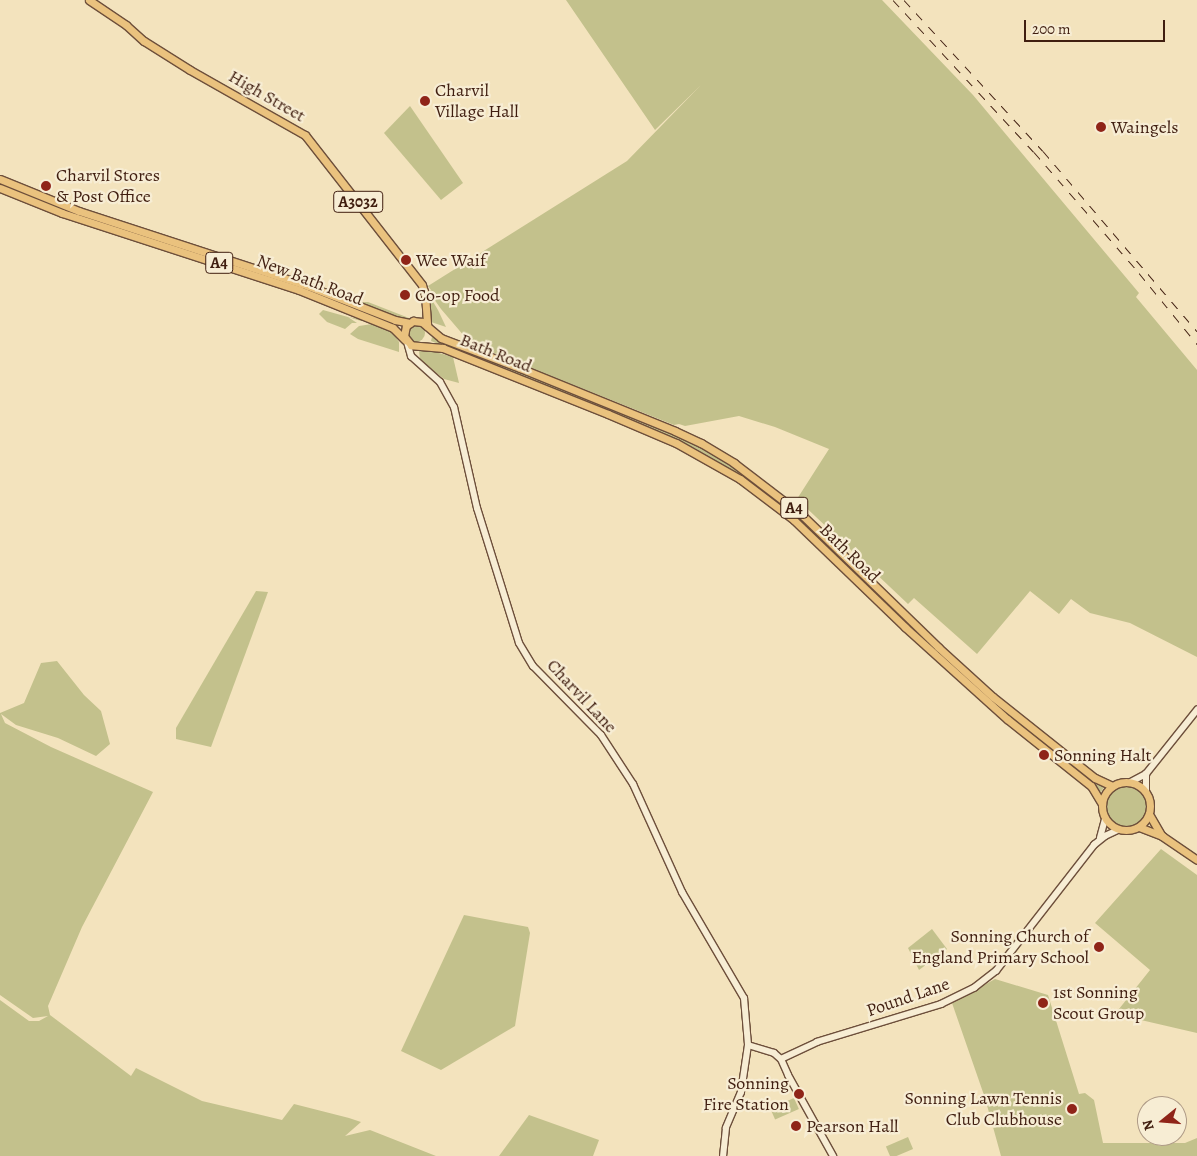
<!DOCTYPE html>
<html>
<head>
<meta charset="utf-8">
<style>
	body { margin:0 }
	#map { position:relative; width:1197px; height:1156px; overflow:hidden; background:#f3e3bd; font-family:Alegreya,serif }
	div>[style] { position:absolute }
	.green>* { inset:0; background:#c3c18c; transform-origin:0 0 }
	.round { border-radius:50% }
	.roads { filter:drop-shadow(1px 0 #6d4f3b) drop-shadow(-1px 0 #6d4f3b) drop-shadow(0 1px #6d4f3b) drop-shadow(0 -1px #6d4f3b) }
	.tertiary>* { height:5.5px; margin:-2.75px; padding:0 2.75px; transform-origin:2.75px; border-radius:2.75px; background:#f7edd4 }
	.secondary>* { height:6px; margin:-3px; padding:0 3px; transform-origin:3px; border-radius:3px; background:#f7edd4 }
	.primary>* { height:7px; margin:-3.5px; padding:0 3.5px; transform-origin:3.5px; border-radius:3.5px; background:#eac27e }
	.primary>.ring { margin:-3.5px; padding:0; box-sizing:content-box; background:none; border:7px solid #eac27e; border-radius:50% }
	.rail>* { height:1px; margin-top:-0.5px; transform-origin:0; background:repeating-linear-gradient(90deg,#401e10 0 9px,transparent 0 18px) }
	.dots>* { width:14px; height:14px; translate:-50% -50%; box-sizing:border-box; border:2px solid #f7edd4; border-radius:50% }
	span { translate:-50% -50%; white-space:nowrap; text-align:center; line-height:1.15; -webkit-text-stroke:4.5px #f7edd4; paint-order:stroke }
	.shield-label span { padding:1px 4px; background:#f7edd4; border:1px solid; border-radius:4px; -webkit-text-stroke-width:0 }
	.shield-label { font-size:16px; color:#401e10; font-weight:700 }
	.poi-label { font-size:18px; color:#401e10 }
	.left { translate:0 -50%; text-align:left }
	.right { translate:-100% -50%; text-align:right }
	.street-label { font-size:18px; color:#401e10 }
	.north { position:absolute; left:1137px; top:1096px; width:50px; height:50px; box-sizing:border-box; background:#f7edd4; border:1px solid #ae9a86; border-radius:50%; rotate:253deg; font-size:14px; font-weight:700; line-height:20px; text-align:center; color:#401e10 }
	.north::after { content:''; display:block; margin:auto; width:18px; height:22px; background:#8f2418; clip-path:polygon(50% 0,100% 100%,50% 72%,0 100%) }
	.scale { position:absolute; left:1024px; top:20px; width:141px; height:22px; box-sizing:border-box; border:2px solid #401e10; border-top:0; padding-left:6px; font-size:15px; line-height:18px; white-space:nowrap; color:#401e10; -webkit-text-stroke:4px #f7edd4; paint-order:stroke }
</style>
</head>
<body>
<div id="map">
	<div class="green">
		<i style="clip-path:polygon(566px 0,882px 0,973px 95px,1139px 293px,1136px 297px,1197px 370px,1197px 657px,1130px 623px,1090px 613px,1071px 599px,1059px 614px,1030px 591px,977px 654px,914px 598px,908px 604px,797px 499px,829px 449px,775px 427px,739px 416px,685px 426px,679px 424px,674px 425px,498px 355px,465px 337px,441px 309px,429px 292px,431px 290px,428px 286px,627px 161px,701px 85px,655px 130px)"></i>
		<i style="clip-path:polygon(410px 106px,463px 183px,441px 200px,384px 133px)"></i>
		<i style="clip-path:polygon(429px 295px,438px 310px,446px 327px,431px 322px)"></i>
		<i style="clip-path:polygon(361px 302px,368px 302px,409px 318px,400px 318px,385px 313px)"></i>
		<i style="clip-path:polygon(323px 310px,348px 317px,365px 320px,361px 321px,348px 317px,357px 323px,352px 323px,345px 329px,327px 322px,319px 314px)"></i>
		<i class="round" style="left:407px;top:324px;width:18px;height:18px"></i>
		<i style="clip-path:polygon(372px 324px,391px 330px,399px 342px,399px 352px,358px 339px,350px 334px,359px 326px)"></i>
		<i style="clip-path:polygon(432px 337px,683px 437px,738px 469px,807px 524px,946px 659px,1035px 737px,1034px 738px,932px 648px,851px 571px,734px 473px,696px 449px,658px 432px,431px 341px)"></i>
		<i style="clip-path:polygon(419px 351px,432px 351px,453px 357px,459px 383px,444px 379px,420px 360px)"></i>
		<i style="clip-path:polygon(256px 591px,268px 592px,211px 747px,176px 739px,176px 728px)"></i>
		<i style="clip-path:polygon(57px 661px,84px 695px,101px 711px,110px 744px,96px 756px,58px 738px,16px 725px,1px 714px,5px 723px,51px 747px,153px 792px,82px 927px,48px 1006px,50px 1015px,131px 1076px,136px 1068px,202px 1101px,282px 1120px,294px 1104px,349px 1118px,361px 1122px,345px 1136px,370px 1130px,436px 1156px,0 1156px,0 1000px,29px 1021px,39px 1021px,48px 1016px,33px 1018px,0 995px,0 713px,24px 703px,41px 663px)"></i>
		<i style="clip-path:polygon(1041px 740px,1104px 787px,1101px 792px,1064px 762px,1063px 758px)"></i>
		<i class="round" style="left:1105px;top:785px;width:42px;height:42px"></i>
		<i style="clip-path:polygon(1161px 849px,1197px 875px,1197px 1033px,1115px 1014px,1150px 970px,1095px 923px)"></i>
		<i style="clip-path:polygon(464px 915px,528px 927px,530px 933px,515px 1026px,441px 1070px,401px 1051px)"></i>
		<i style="clip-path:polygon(932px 929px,947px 949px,919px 970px,908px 948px)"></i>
		<i style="clip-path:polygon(995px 979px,1048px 995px,1079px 1094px,1085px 1093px,1094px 1100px,1103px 1143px,1185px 1143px,1197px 1138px,1197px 1156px,1001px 1156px,985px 1098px,952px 1003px)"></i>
		<i style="left:794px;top:1098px;width:12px;height:26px;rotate:66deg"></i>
		<i style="clip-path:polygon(529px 1115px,599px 1140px,593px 1156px,499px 1156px)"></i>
		<i style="left:908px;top:1137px;width:13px;height:24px;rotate:67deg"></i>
	</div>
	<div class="roads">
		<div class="tertiary">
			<i style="left:1131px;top:782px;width:17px;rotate:-28deg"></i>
			<i style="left:1146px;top:774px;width:82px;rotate:-51.4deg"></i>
			<i style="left:1146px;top:791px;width:17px;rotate:-90deg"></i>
			<i style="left:1100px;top:838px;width:20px;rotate:-75deg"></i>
			<i style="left:781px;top:1059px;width:40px;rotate:-25deg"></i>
			<i style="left:817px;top:1042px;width:130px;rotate:-17deg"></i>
			<i style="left:941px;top:1004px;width:37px;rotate:-26deg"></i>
			<i style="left:974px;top:988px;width:28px;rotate:-38deg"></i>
			<i style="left:996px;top:971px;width:160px;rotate:-52.1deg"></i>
			<i style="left:1094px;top:845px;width:14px;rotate:-39deg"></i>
			<i style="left:1105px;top:836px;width:14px;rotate:-25deg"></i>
		</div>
		<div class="secondary">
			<i style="left:407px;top:342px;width:15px;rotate:74deg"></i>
			<i style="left:411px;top:356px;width:39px;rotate:42deg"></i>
			<i style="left:440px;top:382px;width:29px;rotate:61deg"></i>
			<i style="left:454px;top:407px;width:104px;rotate:77.2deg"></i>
			<i style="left:477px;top:508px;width:141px;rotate:72.7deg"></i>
			<i style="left:519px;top:643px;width:27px;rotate:59deg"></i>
			<i style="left:533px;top:666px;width:97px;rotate:45.4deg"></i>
			<i style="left:601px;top:735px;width:59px;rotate:56.9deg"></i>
			<i style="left:633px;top:784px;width:119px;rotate:65.6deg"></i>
			<i style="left:682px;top:892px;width:123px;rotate:59.7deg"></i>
			<i style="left:744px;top:998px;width:47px;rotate:85.1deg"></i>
			<i style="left:748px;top:1045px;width:48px;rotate:98.5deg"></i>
			<i style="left:741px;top:1092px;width:39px;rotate:113deg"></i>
			<i style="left:726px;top:1128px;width:28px;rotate:96deg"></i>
			<i style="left:748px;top:1045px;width:27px;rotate:17deg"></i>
			<i style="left:774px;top:1053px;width:9px;rotate:41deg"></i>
			<i style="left:781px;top:1059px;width:17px;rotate:66deg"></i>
			<i style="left:788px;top:1075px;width:93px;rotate:60.9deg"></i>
		</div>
		<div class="primary">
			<i style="left:89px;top:0;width:45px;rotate:34deg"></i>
			<i style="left:126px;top:25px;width:24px;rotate:42deg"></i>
			<i style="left:144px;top:41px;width:54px;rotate:32.2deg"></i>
			<i style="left:190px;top:70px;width:132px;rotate:29.5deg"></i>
			<i style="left:305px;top:135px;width:190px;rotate:52deg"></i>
			<i style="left:422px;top:285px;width:9px;rotate:72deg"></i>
			<i style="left:425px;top:294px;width:32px;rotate:86deg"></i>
			<i style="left:0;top:179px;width:85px;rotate:22.1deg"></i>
			<i style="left:79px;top:211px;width:241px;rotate:18.1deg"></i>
			<i style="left:308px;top:286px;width:93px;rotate:21.3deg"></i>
			<i style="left:395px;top:320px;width:15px;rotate:11deg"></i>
			<i style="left:0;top:188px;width:67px;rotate:22deg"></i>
			<i style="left:62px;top:213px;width:249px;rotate:18deg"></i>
			<i style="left:299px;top:290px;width:101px;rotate:22deg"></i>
			<i style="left:393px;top:328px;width:17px;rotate:45deg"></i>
			<i class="ring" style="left:1102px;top:782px;width:41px;height:41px"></i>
			<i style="left:1102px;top:804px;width:21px;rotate:-121deg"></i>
			<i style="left:1091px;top:786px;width:107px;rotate:-141.4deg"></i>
			<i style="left:1007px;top:719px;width:137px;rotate:-138deg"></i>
			<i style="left:905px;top:627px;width:154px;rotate:-136.1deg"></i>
			<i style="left:794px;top:520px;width:68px;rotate:-142.8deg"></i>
			<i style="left:740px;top:479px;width:73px;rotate:-150.6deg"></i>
			<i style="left:676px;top:443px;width:74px;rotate:-156.9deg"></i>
			<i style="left:608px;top:414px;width:178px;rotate:-158.2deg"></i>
			<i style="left:443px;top:348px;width:32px;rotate:-175deg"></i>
			<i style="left:411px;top:345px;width:11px;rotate:-128deg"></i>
			<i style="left:404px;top:336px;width:10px;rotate:-79deg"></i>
			<i style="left:406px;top:326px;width:9px;rotate:-36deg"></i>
			<i style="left:413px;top:321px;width:9px;rotate:6deg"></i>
			<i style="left:422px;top:322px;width:25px;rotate:40deg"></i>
			<i style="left:441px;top:338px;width:85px;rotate:20.8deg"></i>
			<i style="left:520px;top:368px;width:167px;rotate:22.1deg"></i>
			<i style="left:675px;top:431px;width:29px;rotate:25deg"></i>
			<i style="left:701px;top:443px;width:39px;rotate:31deg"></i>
			<i style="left:734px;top:463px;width:86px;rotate:37.4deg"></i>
			<i style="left:802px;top:515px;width:190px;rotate:44.1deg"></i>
			<i style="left:938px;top:647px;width:74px;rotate:42.3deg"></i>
			<i style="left:993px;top:697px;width:130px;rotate:38.5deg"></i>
			<i style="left:1095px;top:778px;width:19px;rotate:25deg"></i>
			<i style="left:1149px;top:814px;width:24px;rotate:60deg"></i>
			<i style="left:1139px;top:827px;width:25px;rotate:21deg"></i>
			<i style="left:1162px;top:836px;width:42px;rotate:34.4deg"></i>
		</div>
	</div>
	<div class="rail">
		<i style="left:893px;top:0;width:207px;rotate:47.2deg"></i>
		<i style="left:1034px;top:152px;width:160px;rotate:49deg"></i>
		<i style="left:1139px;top:273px;width:92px;rotate:50.8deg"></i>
		<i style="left:904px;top:0;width:205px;rotate:47.4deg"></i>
		<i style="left:1043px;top:151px;width:237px;rotate:49.5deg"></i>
	</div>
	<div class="dots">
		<i style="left:425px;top:101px;background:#8f2418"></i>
		<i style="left:1101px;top:127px;background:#8f2418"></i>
		<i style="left:46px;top:186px;background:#8f2418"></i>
		<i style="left:406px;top:260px;background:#8f2418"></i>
		<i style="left:405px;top:295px;background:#8f2418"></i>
		<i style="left:1044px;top:755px;background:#8f2418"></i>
		<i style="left:1099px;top:947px;background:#8f2418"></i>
		<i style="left:1043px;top:1003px;background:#8f2418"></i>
		<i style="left:799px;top:1094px;background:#8f2418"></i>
		<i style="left:1072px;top:1109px;background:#8f2418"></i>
		<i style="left:796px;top:1126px;background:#8f2418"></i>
	</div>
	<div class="shield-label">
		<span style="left:358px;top:202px">A3032</span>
		<span style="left:219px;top:263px">A4</span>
		<span style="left:794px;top:508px">A4</span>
	</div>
	<div class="poi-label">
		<span class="left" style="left:435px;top:101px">Charvil<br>Village Hall</span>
		<span class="left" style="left:1111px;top:127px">Waingels</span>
		<span class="left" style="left:56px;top:186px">Charvil Stores<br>&amp; Post Office</span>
		<span class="left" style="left:416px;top:260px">Wee Waif</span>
		<span class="left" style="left:415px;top:295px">Co-op Food</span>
		<span class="left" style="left:1054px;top:755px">Sonning Halt</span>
		<span class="right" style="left:1089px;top:947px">Sonning Church of<br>England Primary School</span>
		<span class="left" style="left:1053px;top:1003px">1st Sonning<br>Scout Group</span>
		<span class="right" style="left:789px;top:1094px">Sonning<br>Fire Station</span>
		<span class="right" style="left:1062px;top:1109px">Sonning Lawn Tennis<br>Club Clubhouse</span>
		<span class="left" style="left:806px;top:1126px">Pearson Hall</span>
	</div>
	<div class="street-label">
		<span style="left:267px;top:96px;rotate:30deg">High Street</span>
		<span style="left:310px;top:280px;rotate:21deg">New Bath Road</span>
		<span style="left:496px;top:353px;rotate:22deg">Bath Road</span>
		<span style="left:850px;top:553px;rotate:44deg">Bath Road</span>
		<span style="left:582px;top:696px;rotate:47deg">Charvil Lane</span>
		<span style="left:908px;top:997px;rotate:-19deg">Pound Lane</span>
	</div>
	<div class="north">N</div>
	<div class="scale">200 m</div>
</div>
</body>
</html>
